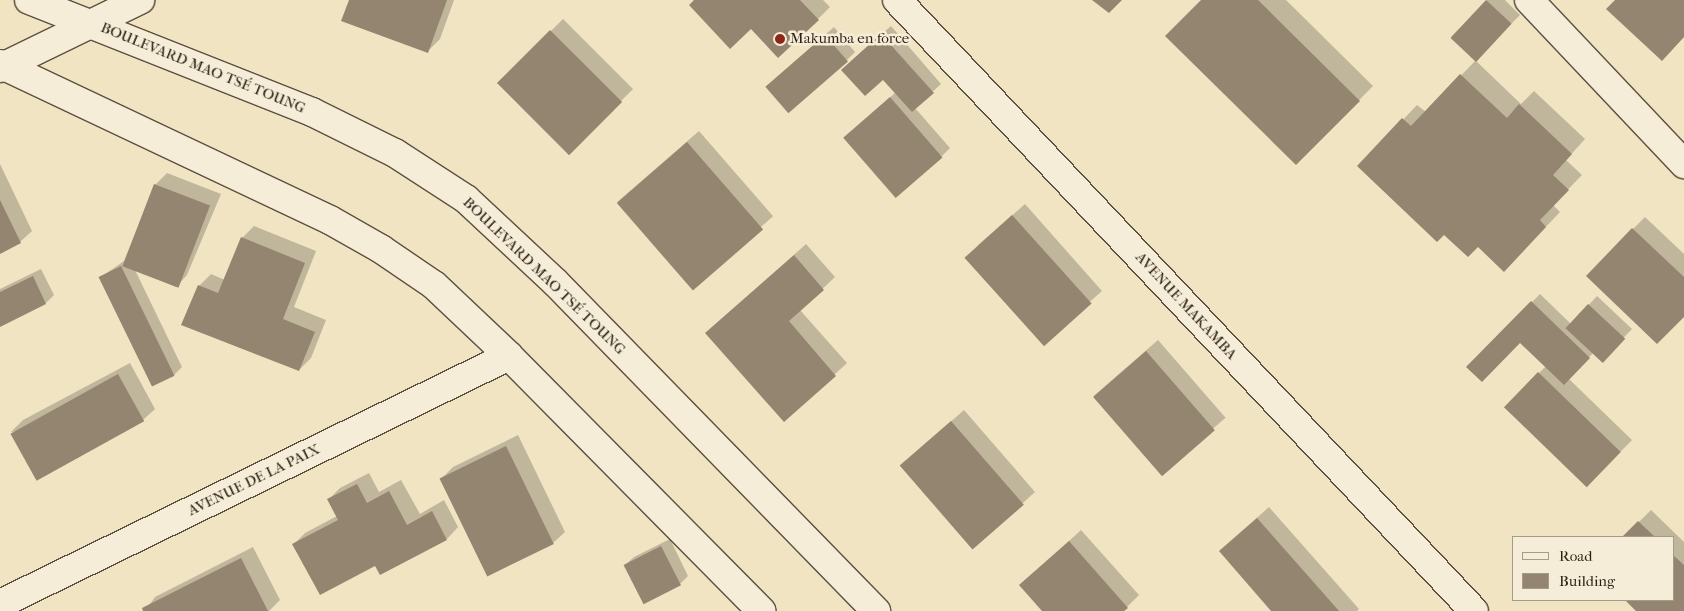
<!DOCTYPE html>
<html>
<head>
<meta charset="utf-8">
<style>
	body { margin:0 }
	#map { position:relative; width:1684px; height:611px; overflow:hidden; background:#f0e4c3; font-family:"IM FELL French Canon",serif }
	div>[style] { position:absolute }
	.shadow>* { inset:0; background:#0003; transform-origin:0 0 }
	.building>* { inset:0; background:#93856f; transform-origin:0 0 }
	.roads { filter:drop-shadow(1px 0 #5e5040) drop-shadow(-1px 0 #5e5040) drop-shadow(0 1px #5e5040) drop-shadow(0 -1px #5e5040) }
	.minor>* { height:28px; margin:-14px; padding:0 14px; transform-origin:14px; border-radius:14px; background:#f5edd8 }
	.dots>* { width:14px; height:14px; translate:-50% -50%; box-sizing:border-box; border:2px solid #f5edd8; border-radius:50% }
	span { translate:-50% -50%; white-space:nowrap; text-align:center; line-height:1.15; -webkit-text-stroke:5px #f5edd8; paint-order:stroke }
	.poi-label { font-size:15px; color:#2e1f15 }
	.left { translate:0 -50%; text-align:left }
	.street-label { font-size:15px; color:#2e1f15 }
	.legend { position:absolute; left:1512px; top:536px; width:162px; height:65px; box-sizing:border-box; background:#f5edd8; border:1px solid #a59b8a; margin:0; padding:6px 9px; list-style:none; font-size:15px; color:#2e1f15 }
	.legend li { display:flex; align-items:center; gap:10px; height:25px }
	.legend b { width:25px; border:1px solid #a59b8a }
</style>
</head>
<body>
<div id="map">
	<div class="shadow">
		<i style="clip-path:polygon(350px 0,454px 0,440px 39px,428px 51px)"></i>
		<i style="clip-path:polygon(696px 0,823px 0,830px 7px,818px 19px,751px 27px)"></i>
		<i style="clip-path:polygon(1203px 0,1286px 0,1373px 86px,1296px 164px)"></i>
		<i style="clip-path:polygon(1487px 0,1505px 0,1520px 15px,1475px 60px,1521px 104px,1534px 91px,1585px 139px,1566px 160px,1582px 175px,1553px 205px,1560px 212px,1518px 256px,1444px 233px,1359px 166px,1417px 105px,1426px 112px,1475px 61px,1451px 37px)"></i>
		<i style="left:563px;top:19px;width:99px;height:91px;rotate:45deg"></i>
		<i style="clip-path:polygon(891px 26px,941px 84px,915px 108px,950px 148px,942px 156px,855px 129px,896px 92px,884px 78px,851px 61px)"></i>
		<i style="clip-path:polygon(834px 27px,855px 52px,847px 60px,775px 79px)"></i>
		<i style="left:699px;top:131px;width:113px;height:108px;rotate:49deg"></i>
		<i style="clip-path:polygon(0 164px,32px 231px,20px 242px,0 252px)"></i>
		<i style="clip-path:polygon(167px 173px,221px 194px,187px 275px,176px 287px,135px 270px,182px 367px,174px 375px,101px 277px,124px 261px,155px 185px)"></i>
		<i style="clip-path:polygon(1025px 204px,1102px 291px,1042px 344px,977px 246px)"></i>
		<i style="clip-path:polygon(1645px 217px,1684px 254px,1684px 315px,1633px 229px)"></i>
		<i style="clip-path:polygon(254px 226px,316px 251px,294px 307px,326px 320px,311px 358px,299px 370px,199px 286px,211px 274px,225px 280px,242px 238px)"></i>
		<i style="clip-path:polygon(806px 244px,835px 277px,800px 310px,847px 363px,784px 421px,707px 333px)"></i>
		<i style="clip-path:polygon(41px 269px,54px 295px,46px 303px,0 325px,0 289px)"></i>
		<i style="clip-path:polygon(1540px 294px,1571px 324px,1597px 296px,1632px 329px,1601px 361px,1593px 353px,1569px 379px,1632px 440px,1587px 486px,1506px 407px,1546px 366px,1520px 341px,1468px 367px)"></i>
		<i style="left:1158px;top:340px;width:103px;height:85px;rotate:49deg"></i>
		<i style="clip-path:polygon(130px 363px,155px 409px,143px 420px,11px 432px,23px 420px)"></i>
		<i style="clip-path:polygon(964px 410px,1035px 492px,974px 547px,914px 454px)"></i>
		<i style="clip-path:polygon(518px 435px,565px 532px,553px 543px,441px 479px,453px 467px)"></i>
		<i style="clip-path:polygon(369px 473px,379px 492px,401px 480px,420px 514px,444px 500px,458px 527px,447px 539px,381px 574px,376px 564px,293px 545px,305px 533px,337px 516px,328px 500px,340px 488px)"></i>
		<i style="clip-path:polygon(1269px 507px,1359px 609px,1357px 611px,1273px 611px,1232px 540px)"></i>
		<i style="clip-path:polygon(1651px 510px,1684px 542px,1684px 611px,1638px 611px,1627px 600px,1673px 600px,1673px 537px,1624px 537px)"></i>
		<i style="clip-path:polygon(1081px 530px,1139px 595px,1123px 611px,1044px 611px,1021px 585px)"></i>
		<i style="clip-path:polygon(670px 539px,688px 576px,680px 584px,625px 565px,634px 557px)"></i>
		<i style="clip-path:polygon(253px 547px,280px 600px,269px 611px,145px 611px,155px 597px)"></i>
	</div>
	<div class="building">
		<i style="clip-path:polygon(349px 0,447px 0,428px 53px,341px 21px)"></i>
		<i style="clip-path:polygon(694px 0,800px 0,819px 20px,778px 58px,751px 29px,730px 49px,689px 5px)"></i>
		<i style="clip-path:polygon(1092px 0,1122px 0,1109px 13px)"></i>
		<i style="clip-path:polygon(1201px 0,1258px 0,1360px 101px,1296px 165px,1165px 36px)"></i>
		<i style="left:1486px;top:0;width:35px;height:52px;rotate:43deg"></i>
		<i style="clip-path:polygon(1615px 0,1684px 0,1684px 37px,1662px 61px,1606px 9px)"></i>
		<i style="left:550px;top:30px;width:102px;height:75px;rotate:45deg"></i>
		<i style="clip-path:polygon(881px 34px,934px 93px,912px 112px,883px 80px,865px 96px,841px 70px)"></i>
		<i style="left:825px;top:35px;width:35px;height:79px;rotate:49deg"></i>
		<i style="clip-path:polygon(1460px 74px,1507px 118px,1519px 104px,1572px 154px,1553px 175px,1569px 190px,1540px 220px,1546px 227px,1504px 272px,1478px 247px,1468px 257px,1444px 235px,1437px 242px,1357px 166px,1402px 118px,1411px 126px)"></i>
		<i style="left:890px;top:97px;width:80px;height:62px;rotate:49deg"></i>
		<i style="left:687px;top:142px;width:116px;height:93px;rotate:49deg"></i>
		<i style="left:154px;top:184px;width:60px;height:88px;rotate:21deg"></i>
		<i style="clip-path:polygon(0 200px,21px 243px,0 254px)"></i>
		<i style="left:1012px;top:215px;width:119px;height:64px;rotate:48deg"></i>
		<i style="clip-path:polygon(1632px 228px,1684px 277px,1684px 317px,1657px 344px,1586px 276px)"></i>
		<i style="clip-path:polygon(241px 237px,305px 263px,283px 319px,315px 332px,299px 371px,181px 325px,198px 285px,218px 293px)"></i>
		<i style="clip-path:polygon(794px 255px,824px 290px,789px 321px,836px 376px,784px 422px,705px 333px)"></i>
		<i style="left:121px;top:266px;width:122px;height:25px;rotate:64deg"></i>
		<i style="clip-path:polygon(33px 276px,46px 304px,0 327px,0 292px)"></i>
		<i style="clip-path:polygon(1531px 301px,1590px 358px,1564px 385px,1520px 343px,1482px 382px,1466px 367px)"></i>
		<i style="left:1588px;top:304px;width:51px;height:33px;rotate:43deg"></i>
		<i style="left:1146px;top:351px;width:105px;height:70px;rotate:49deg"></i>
		<i style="left:1538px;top:372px;width:115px;height:49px;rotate:44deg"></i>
		<i style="left:118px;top:374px;width:54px;height:123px;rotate:61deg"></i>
		<i style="left:951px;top:421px;width:111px;height:68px;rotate:49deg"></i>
		<i style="left:506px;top:446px;width:109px;height:74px;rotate:64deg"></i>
		<i style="clip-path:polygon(357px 484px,367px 503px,389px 491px,407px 525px,432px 511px,447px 540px,380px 575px,375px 566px,320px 595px,292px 544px,338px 520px,327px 499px)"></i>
		<i style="clip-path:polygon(1257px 518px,1339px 611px,1271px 611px,1219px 551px)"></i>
		<i style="clip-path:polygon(1638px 521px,1655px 537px,1622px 537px)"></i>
		<i style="clip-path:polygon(1069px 541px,1128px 608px,1124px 611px,1042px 611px,1019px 585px)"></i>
		<i style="left:661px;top:546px;width:44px;height:42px;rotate:63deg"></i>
		<i style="clip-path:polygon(1673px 555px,1684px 565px,1684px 611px,1636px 611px,1625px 600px,1673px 600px)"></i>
		<i style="clip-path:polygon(241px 558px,268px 611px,143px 611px,142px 608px)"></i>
	</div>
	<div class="roads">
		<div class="minor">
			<i style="left:29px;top:0;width:304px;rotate:21.6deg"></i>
			<i style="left:312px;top:112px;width:93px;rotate:26.3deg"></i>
			<i style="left:395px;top:153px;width:85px;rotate:32.9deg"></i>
			<i style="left:466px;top:199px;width:122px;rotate:43deg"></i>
			<i style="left:555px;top:282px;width:460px;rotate:45.7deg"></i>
			<i style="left:897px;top:0;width:840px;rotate:46.64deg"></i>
			<i style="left:1529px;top:0;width:226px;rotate:46.6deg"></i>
			<i style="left:0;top:64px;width:365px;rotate:25.3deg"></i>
			<i style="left:330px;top:220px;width:59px;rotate:29.6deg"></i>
			<i style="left:381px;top:249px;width:64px;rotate:34.2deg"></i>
			<i style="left:434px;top:285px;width:103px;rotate:43.4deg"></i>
			<i style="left:509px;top:356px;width:359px;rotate:45.3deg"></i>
			<i style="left:0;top:68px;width:156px;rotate:-25.9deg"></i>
			<i style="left:0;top:604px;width:566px;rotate:-25.98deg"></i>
		</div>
	</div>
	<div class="dots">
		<i style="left:780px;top:39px;background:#8f2418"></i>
	</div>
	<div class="poi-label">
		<span class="left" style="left:790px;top:39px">Makumba en force</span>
	</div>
	<div class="street-label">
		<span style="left:203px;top:68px;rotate:22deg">BOULEVARD MAO TSÉ TOUNG</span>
		<span style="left:544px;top:276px;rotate:44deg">BOULEVARD MAO TSÉ TOUNG</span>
		<span style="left:1186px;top:306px;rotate:47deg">AVENUE MAKAMBA</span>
		<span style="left:254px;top:480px;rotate:-26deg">AVENUE DE LA PAIX</span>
	</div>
	<ul class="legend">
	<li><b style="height:6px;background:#f5edd8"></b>Road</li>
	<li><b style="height:14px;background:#93856f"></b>Building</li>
	</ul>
</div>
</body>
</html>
